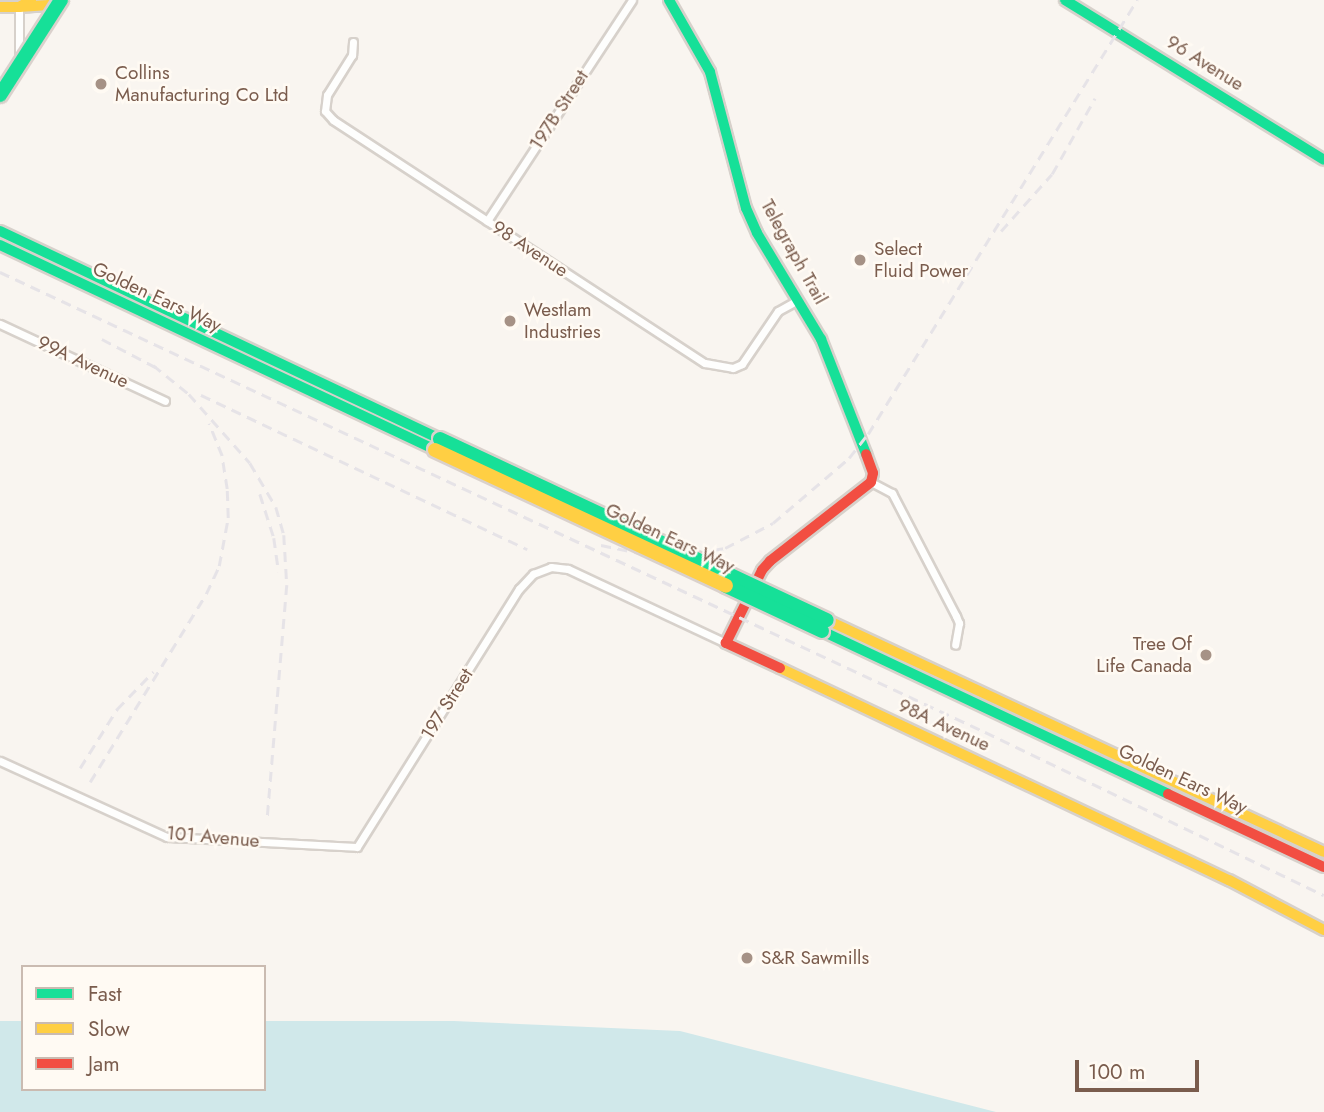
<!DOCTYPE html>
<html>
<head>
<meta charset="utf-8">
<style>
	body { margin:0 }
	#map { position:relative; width:1324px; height:1112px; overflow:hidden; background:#f9f5f0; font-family:Jost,sans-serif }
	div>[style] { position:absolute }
	.water>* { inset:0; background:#d0e8ea }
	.roads { filter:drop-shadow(2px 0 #d7d1cb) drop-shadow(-2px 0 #d7d1cb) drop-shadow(0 2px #d7d1cb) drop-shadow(0 -2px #d7d1cb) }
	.street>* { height:7px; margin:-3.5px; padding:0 3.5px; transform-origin:3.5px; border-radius:3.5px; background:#fefefd }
	.fast>* { height:10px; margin:-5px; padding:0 5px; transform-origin:5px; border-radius:5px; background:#16e098 }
	.slow>* { height:10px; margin:-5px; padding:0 5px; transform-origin:5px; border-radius:5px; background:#ffcf43 }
	.jam>* { height:10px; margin:-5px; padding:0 5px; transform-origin:5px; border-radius:5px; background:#f24e42 }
	.rail>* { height:2.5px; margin-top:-1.25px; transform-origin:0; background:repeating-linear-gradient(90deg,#e6e3e7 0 10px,transparent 0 17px) }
	.bridges { filter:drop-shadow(2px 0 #dad1cc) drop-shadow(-2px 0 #dad1cc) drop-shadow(0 2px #dad1cc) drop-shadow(0 -2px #dad1cc) }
	.fast-bridge>* { height:14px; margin:-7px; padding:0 7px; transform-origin:7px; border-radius:7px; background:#16e098 }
	.slow-bridge>* { height:14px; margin:-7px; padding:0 7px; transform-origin:7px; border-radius:7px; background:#ffcf43 }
	.dots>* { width:19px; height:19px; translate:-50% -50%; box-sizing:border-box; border:4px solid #fffaf3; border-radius:50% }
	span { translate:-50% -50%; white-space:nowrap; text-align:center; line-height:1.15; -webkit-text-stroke:5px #fffaf3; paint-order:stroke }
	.street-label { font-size:19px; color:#7a5c4d }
	.poi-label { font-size:19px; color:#7a5c4d }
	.left { translate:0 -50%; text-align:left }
	.right { translate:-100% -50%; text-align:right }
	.legend { position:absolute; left:21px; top:965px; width:245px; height:126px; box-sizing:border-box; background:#fffaf3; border:2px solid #cabbb1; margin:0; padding:9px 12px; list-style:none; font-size:21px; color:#7a5c4d }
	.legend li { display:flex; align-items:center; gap:14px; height:35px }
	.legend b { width:35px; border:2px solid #cabbb1 }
	.scale { position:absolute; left:1075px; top:1060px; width:124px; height:32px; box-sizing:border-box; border:4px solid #7a5c4d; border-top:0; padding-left:9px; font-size:21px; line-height:24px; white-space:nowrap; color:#7a5c4d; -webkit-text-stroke:5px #fffaf3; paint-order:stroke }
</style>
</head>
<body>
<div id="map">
	<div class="water">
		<i style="clip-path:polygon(0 1021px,23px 1021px,23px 1089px,264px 1089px,264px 1021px,454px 1021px,680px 1031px,996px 1112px,0 1112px)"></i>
	</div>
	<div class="roads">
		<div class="street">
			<i style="left:19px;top:7px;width:53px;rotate:90deg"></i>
			<i style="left:353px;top:42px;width:13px;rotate:94deg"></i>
			<i style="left:352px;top:55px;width:47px;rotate:122deg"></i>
			<i style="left:327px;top:95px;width:16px;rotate:97deg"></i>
			<i style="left:325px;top:111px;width:12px;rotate:48deg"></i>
			<i style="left:333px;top:120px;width:444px;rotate:33.2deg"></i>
			<i style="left:705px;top:363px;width:28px;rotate:10deg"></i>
			<i style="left:733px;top:368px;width:10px;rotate:-24deg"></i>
			<i style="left:742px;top:364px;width:64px;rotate:-55.8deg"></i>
			<i style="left:778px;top:311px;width:23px;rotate:-29deg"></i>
			<i style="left:487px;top:221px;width:264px;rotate:-56.7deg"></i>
			<i style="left:0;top:324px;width:182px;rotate:25deg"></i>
			<i style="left:871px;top:482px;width:24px;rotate:28deg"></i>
			<i style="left:892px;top:493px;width:139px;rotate:62.5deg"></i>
			<i style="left:956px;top:616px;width:8px;rotate:67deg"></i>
			<i style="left:959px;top:623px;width:22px;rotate:100deg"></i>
			<i style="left:0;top:761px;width:183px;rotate:24.5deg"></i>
			<i style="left:167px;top:837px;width:190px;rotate:3deg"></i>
			<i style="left:357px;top:847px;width:305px;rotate:-57.9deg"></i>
			<i style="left:519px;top:589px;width:21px;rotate:-47deg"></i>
			<i style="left:533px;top:574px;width:19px;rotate:-21deg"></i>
			<i style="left:551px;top:567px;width:17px;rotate:7deg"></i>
			<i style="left:568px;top:569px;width:174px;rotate:25.1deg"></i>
		</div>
		<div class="fast">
			<i style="left:669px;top:0;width:83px;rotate:60.3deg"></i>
			<i style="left:710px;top:72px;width:141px;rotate:75.2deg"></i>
			<i style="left:746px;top:208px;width:27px;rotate:66deg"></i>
			<i style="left:757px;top:233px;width:124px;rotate:58.9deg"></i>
			<i style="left:821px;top:339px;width:123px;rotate:68.6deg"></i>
			<i style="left:1065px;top:0;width:304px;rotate:31.7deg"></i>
			<i style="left:0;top:231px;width:487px;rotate:25.3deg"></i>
			<i style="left:0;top:245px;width:481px;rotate:25.2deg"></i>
			<i style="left:822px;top:631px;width:382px;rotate:25.2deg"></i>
		</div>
		<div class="slow">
			<i style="left:0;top:7px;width:19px"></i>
			<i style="left:19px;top:7px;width:14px;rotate:-30deg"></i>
			<i style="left:19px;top:7px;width:30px;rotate:-4deg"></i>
			<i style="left:49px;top:5px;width:10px;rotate:-29deg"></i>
			<i style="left:827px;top:620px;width:548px;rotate:25.02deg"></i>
			<i style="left:780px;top:668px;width:497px;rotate:25.3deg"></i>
			<i style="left:1229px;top:880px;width:107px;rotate:27.8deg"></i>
		</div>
		<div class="jam">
			<i style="left:780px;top:668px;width:60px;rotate:-155.2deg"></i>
			<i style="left:726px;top:643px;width:81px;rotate:-63.7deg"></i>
			<i style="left:762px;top:570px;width:12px;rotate:-48deg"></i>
			<i style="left:770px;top:561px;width:128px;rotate:-38deg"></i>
			<i style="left:871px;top:482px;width:9px;rotate:-77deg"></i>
			<i style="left:873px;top:473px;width:20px;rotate:-110deg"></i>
			<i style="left:1168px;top:794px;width:172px;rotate:25.1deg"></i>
		</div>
	</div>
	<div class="rail">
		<i style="left:1001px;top:231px;width:76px;rotate:-48.2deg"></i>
		<i style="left:1052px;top:174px;width:87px;rotate:-60.5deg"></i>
		<i style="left:0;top:272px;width:1087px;rotate:25.03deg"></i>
		<i style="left:985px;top:732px;width:376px;rotate:25.7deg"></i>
		<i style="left:102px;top:339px;width:67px;rotate:27.7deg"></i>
		<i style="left:153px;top:365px;width:46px;rotate:38.9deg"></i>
		<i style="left:189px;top:394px;width:92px;rotate:48.5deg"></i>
		<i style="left:250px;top:463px;width:51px;rotate:59.4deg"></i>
		<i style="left:276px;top:507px;width:29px;rotate:74deg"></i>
		<i style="left:284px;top:535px;width:50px;rotate:86.6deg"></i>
		<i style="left:287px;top:585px;width:237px;rotate:94.8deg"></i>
		<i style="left:201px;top:395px;width:361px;rotate:25.3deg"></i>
		<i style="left:260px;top:494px;width:46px;rotate:72.3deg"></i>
		<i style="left:274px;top:538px;width:34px;rotate:82deg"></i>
		<i style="left:601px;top:545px;width:63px;rotate:11.8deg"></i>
		<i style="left:663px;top:558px;width:63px;rotate:-9.2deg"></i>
		<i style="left:725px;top:548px;width:54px;rotate:-27.5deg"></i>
		<i style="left:773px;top:523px;width:100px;rotate:-40.5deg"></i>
		<i style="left:849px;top:458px;width:31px;rotate:-52deg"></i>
		<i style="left:868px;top:434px;width:511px;rotate:-58.21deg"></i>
		<i style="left:80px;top:768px;width:70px;rotate:-57.9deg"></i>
		<i style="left:117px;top:709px;width:52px;rotate:-45.8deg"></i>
		<i style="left:90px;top:782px;width:221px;rotate:-58.3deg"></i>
		<i style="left:206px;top:594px;width:31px;rotate:-65deg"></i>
		<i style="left:219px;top:566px;width:49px;rotate:-79.4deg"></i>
		<i style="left:228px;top:518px;width:29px;rotate:-92deg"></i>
		<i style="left:227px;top:489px;width:33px;rotate:-99deg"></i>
		<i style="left:222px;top:456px;width:35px;rotate:-112deg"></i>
	</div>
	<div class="bridges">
		<div class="fast-bridge">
			<i style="left:0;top:95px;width:113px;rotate:-57.3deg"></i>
			<i style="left:440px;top:439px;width:427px;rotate:25.1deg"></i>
			<i style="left:726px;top:586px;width:106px;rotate:25.1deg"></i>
		</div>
		<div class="slow-bridge">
			<i style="left:435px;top:450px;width:321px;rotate:25deg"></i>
		</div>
	</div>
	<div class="dots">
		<i style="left:101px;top:84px;background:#a69286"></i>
		<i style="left:860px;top:260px;background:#a69286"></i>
		<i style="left:510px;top:321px;background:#a69286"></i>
		<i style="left:1206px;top:655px;background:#a69286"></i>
		<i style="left:747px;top:958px;background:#a69286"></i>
	</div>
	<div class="street-label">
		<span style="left:1205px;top:63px;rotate:32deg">96 Avenue</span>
		<span style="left:559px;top:110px;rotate:-57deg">197B Street</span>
		<span style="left:530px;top:249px;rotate:33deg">98 Avenue</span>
		<span style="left:794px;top:252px;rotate:61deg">Telegraph Trail</span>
		<span style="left:157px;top:297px;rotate:25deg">Golden Ears Way</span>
		<span style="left:83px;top:362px;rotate:25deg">99A Avenue</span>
		<span style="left:670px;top:538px;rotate:25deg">Golden Ears Way</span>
		<span style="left:447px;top:704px;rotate:-58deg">197 Street</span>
		<span style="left:944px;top:725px;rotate:25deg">98A Avenue</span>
		<span style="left:1183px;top:779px;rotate:25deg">Golden Ears Way</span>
		<span style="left:213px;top:837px;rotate:5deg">101 Avenue</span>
	</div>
	<div class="poi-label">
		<span class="left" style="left:115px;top:84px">Collins<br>Manufacturing Co Ltd</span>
		<span class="left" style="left:874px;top:260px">Select<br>Fluid Power</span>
		<span class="left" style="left:524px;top:321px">Westlam<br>Industries</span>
		<span class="right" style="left:1192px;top:655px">Tree Of<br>Life Canada</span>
		<span class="left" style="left:761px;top:958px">S&amp;R Sawmills</span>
	</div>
	<ul class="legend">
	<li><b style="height:9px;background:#16e098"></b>Fast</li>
	<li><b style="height:9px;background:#ffcf43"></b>Slow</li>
	<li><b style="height:9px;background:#f24e42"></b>Jam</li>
	</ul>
	<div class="scale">100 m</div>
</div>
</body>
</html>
